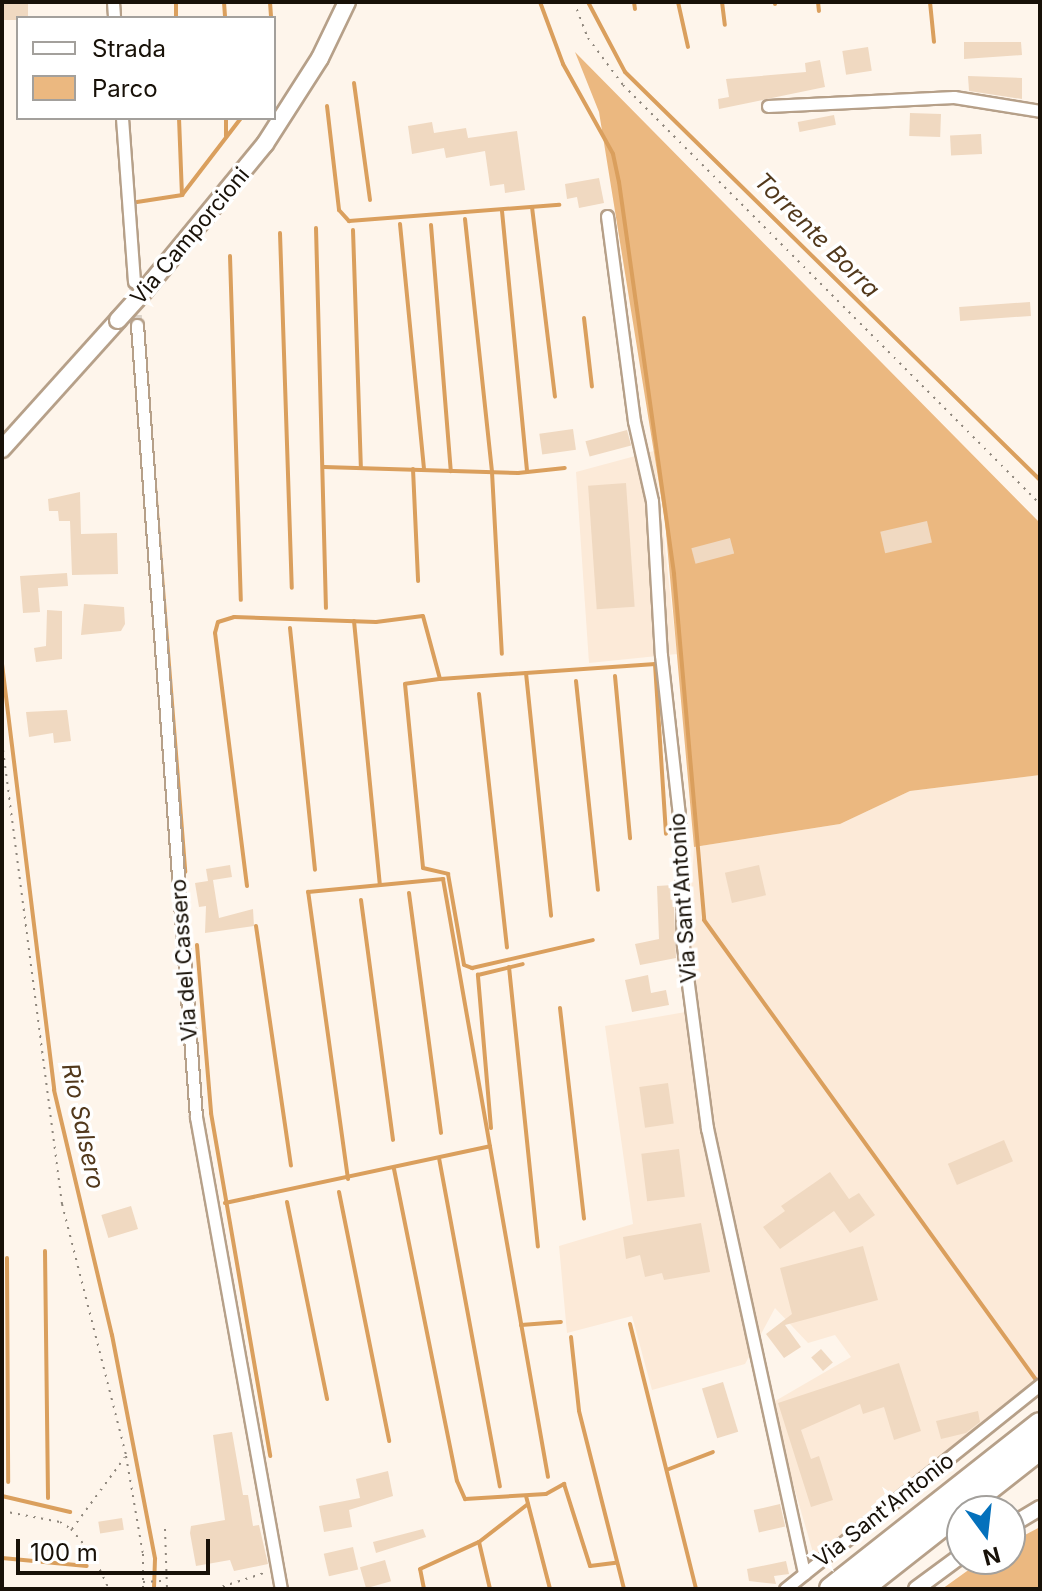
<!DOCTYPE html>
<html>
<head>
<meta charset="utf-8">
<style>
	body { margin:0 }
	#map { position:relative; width:1042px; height:1591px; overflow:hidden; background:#fef5eb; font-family:Inter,sans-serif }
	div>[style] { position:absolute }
	.built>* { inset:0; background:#fcead8 }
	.green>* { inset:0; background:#ebb880 }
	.stream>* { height:4px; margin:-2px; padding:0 2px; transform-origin:2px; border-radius:2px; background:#da9f5d }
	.building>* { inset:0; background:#f0d9c1; transform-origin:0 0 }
	.minor-tunnel>* { height:11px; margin-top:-5.5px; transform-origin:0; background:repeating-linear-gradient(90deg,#dcd3c9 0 11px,transparent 0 16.5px) }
	.path>* { height:2px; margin-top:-1px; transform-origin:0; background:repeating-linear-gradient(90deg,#8f877d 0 2px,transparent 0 8px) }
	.roads { filter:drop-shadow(2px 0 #b6a089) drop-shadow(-2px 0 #b6a089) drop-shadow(0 2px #b6a089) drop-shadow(0 -2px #b6a089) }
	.minor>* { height:11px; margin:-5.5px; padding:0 5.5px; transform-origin:5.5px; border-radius:5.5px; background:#fff }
	.tertiary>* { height:14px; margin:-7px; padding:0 7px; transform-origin:7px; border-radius:7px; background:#fff }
	.secondary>* { height:16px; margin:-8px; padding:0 8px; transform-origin:8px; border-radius:8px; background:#fff }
	.motorway>* { height:22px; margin:-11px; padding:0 11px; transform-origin:11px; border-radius:11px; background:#fff }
	.bridges { filter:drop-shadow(2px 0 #b6a089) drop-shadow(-2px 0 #b6a089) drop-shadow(0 2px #b6a089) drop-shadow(0 -2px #b6a089) }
	.secondary-bridge>* { height:16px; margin:-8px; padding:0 8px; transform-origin:8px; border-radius:8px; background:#fff }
	span { translate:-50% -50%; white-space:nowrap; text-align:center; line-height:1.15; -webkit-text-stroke:7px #fff; paint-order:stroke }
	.street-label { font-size:22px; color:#181108 }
	.water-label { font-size:24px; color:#52391c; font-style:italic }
	.frame { position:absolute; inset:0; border:4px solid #181108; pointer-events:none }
	.legend { position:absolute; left:16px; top:16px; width:260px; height:104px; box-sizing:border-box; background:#fff; border:2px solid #a3a09c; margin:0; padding:10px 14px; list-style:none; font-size:24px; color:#181108 }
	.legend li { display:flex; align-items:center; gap:16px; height:40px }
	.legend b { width:40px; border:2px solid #a3a09c }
	.north { position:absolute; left:946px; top:1495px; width:80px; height:80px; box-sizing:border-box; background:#fff; border:2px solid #a3a09c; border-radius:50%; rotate:165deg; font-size:22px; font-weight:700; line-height:32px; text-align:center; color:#181108 }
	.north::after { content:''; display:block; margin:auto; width:28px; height:36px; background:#0471bc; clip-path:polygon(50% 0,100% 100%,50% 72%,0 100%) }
	.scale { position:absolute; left:16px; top:1539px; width:194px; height:36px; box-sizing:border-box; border:4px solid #181108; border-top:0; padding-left:10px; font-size:24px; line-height:28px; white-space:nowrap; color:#181108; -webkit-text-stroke:6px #fff; paint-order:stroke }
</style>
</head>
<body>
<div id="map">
	<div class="built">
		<i style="clip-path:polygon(654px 451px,677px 654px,589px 663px,576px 472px)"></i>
		<i style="clip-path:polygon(1040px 775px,1040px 1383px,816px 1563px,770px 1404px,851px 1357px,835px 1335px,808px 1343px,775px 1308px,745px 1364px,652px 1390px,632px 1316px,567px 1333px,559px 1246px,633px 1224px,605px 1026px,697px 1010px,688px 943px,694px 847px,840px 824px,910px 791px)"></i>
	</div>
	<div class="green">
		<i style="clip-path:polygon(575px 52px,1040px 523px,1040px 775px,910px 791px,840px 824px,694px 847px,665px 521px,599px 112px)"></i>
		<i style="clip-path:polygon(1040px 1527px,1040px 1589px,942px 1589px,981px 1561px,1010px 1559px,1010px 1543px)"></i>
	</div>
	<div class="stream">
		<i style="left:176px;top:2px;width:16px;rotate:90deg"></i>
		<i style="left:224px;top:2px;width:16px;rotate:86deg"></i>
		<i style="left:270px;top:2px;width:16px;rotate:86deg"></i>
		<i style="left:540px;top:2px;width:66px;rotate:69.6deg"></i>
		<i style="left:563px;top:64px;width:103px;rotate:60.9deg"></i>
		<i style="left:613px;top:154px;width:29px;rotate:78deg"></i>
		<i style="left:619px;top:182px;width:396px;rotate:82deg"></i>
		<i style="left:674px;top:574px;width:347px;rotate:85deg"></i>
		<i style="left:704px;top:920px;width:572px;rotate:54.17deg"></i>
		<i style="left:588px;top:2px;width:79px;rotate:62.1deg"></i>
		<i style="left:625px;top:72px;width:582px;rotate:44.51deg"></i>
		<i style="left:634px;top:2px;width:7px;rotate:82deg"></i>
		<i style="left:678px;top:2px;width:46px;rotate:77.5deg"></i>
		<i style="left:722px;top:2px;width:23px;rotate:83deg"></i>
		<i style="left:775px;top:2px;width:2px;rotate:90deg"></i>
		<i style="left:818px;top:2px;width:9px;rotate:84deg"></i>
		<i style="left:930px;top:2px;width:40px;rotate:84.3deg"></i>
		<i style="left:274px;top:47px;width:26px;rotate:90deg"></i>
		<i style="left:354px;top:83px;width:118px;rotate:82.2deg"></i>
		<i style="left:327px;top:106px;width:105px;rotate:83.4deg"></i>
		<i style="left:339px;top:210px;width:15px;rotate:48deg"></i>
		<i style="left:349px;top:221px;width:211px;rotate:-4.4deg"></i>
		<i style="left:179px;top:118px;width:77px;rotate:87.8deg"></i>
		<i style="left:226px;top:118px;width:18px;rotate:90deg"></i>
		<i style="left:137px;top:202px;width:46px;rotate:-8.8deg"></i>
		<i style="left:182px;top:195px;width:97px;rotate:-52.5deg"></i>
		<i style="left:532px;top:207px;width:191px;rotate:83.1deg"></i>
		<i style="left:502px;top:211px;width:262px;rotate:84.5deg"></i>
		<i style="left:465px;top:219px;width:254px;rotate:83.9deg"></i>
		<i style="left:492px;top:472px;width:182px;rotate:86.9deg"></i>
		<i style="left:400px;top:224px;width:247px;rotate:84.4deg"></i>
		<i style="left:431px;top:225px;width:247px;rotate:85.4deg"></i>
		<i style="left:316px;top:228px;width:380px;rotate:88.5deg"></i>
		<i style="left:353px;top:230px;width:238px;rotate:88.1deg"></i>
		<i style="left:280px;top:233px;width:355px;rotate:88.1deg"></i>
		<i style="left:230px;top:256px;width:344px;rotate:88.2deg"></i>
		<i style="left:584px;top:318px;width:69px;rotate:83.4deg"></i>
		<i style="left:324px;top:467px;width:194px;rotate:1.8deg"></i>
		<i style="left:518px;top:473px;width:47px;rotate:-6.1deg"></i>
		<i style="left:413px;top:469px;width:112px;rotate:87.4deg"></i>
		<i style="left:155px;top:487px;width:386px;rotate:85.5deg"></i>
		<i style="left:354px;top:621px;width:265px;rotate:84.4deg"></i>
		<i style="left:290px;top:628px;width:243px;rotate:84.1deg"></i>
		<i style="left:2px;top:664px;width:429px;rotate:83deg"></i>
		<i style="left:54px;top:1090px;width:252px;rotate:76.7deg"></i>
		<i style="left:112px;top:1335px;width:228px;rotate:79.1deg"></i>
		<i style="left:155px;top:1559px;width:30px;rotate:92deg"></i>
		<i style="left:526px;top:673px;width:244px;rotate:84.1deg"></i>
		<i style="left:615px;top:676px;width:163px;rotate:84.7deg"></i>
		<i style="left:439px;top:679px;width:34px;rotate:172deg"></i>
		<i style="left:405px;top:684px;width:185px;rotate:84.4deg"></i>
		<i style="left:423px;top:868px;width:26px;rotate:13deg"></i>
		<i style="left:448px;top:874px;width:92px;rotate:80deg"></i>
		<i style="left:464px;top:965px;width:9px;rotate:21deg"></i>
		<i style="left:472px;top:968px;width:124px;rotate:-13deg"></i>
		<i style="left:576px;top:681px;width:210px;rotate:84deg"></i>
		<i style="left:479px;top:694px;width:255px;rotate:83.7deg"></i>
		<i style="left:247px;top:886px;width:255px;rotate:-97.2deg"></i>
		<i style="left:215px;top:633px;width:11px;rotate:-75deg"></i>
		<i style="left:218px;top:622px;width:17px;rotate:-17deg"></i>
		<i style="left:234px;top:617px;width:142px;rotate:2deg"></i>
		<i style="left:376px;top:622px;width:47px;rotate:-7.3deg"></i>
		<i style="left:423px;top:616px;width:65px;rotate:74.9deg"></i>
		<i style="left:440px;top:679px;width:216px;rotate:-4deg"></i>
		<i style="left:655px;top:664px;width:170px;rotate:86.3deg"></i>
		<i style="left:409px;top:893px;width:242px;rotate:82.4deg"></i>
		<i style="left:361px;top:900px;width:242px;rotate:82.4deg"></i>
		<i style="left:256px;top:926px;width:242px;rotate:81.7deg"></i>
		<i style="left:197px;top:945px;width:169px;rotate:85.2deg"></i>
		<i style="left:211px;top:1113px;width:348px;rotate:80.2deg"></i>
		<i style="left:509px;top:967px;width:281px;rotate:84.1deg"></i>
		<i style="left:560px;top:1008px;width:212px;rotate:83.5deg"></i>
		<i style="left:491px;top:1128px;width:154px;rotate:-94.9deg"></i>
		<i style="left:478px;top:975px;width:46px;rotate:-13.7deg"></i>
		<i style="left:439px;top:1158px;width:334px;rotate:79.5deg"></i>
		<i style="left:394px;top:1169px;width:318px;rotate:78.6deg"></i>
		<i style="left:457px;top:1481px;width:20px;rotate:66deg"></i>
		<i style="left:465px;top:1499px;width:81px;rotate:-3.5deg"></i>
		<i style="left:546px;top:1494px;width:21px;rotate:-29deg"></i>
		<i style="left:564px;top:1484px;width:86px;rotate:72.4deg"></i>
		<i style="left:590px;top:1566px;width:26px;rotate:-7deg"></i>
		<i style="left:348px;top:1179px;width:290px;rotate:-97.9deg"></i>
		<i style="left:308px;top:892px;width:136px;rotate:-5.5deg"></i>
		<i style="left:443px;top:879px;width:607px;rotate:80.04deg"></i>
		<i style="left:339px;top:1192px;width:254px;rotate:78.6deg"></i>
		<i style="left:287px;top:1202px;width:201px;rotate:78.5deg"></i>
		<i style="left:225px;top:1203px;width:271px;rotate:-12.1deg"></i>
		<i style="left:45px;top:1251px;width:247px;rotate:89.3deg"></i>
		<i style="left:7px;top:1258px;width:224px;rotate:89.7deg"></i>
		<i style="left:630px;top:1324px;width:273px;rotate:76deg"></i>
		<i style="left:521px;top:1325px;width:40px;rotate:-4.3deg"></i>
		<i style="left:571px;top:1337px;width:74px;rotate:83.8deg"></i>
		<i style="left:579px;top:1411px;width:184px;rotate:75.8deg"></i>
		<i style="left:669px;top:1469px;width:47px;rotate:-21.1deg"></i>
		<i style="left:2px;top:1496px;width:70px;rotate:13.2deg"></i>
		<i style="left:526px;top:1496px;width:96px;rotate:75.5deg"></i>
		<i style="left:479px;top:1542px;width:48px;rotate:76.8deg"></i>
		<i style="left:2px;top:1558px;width:85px;rotate:5.4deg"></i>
		<i style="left:424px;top:1589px;width:20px;rotate:-101deg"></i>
		<i style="left:420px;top:1569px;width:65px;rotate:-24.6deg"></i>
		<i style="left:479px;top:1542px;width:62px;rotate:-37.8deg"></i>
	</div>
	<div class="building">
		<i style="left:2px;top:2px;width:26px;height:18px"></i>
		<i style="clip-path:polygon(964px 42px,1021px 42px,1022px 55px,964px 59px)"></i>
		<i style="left:868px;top:47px;width:24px;height:26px;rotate:81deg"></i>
		<i style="clip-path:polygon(820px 60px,825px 87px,719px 109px,718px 99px,729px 97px,726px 79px,806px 72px,805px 63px)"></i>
		<i style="clip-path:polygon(968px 76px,1022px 78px,1022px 99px,969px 91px)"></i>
		<i style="left:910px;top:113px;width:31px;height:23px;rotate:2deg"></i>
		<i style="left:834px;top:115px;width:10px;height:37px;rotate:79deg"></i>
		<i style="clip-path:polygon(432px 122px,434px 133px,466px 128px,468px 138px,517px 131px,525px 190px,505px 193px,504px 184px,490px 186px,485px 151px,446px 158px,444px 148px,412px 154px,408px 126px)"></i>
		<i style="left:981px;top:134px;width:20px;height:31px;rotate:87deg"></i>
		<i style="clip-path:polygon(599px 178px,604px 203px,579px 208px,577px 197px,567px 199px,565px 184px)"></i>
		<i style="left:1030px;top:302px;width:14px;height:71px;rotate:86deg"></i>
		<i style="left:573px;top:429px;width:21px;height:34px;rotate:82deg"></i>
		<i style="left:627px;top:430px;width:16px;height:43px;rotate:75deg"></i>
		<i style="left:626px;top:483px;width:124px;height:38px;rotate:86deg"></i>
		<i style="clip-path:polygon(80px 492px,81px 534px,117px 533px,118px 574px,72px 575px,70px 521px,59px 521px,58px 511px,49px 511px,48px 499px)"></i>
		<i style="left:927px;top:521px;width:22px;height:48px;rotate:77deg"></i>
		<i style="left:730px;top:538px;width:16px;height:40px;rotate:75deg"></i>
		<i style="clip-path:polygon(67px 573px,68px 586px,38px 588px,40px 612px,23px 613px,20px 576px)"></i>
		<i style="clip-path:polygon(84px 604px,124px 607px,125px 624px,121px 631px,81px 635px)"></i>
		<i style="clip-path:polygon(47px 610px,62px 611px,62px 659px,36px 662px,34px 648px,46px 646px)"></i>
		<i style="clip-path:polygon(67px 710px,71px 741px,54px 743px,53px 733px,29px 737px,26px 712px)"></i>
		<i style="clip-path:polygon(230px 865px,232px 877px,213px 880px,219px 918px,253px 909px,254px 926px,205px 933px,206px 906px,199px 907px,195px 883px,208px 881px,206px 869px)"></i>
		<i style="left:759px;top:865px;width:31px;height:35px;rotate:77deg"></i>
		<i style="clip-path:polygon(673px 885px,676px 958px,640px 965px,635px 944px,659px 939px,657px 886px)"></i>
		<i style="clip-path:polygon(648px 975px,651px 993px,666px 990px,669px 1005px,632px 1012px,625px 980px)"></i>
		<i style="left:668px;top:1083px;width:41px;height:29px;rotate:82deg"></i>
		<i style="left:1004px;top:1140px;width:23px;height:61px;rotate:67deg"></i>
		<i style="left:679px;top:1149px;width:48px;height:38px;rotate:83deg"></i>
		<i style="clip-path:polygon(830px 1172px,849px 1199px,859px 1193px,875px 1215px,850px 1233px,834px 1211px,780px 1249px,763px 1227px,785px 1211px,781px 1206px)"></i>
		<i style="left:131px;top:1206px;width:24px;height:31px;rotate:73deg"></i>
		<i style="clip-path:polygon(701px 1223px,710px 1272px,664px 1280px,662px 1273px,645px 1277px,640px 1255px,626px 1259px,623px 1237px)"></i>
		<i style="clip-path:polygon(863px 1246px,878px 1300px,785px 1325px,801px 1347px,784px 1358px,766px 1334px,792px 1314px,780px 1268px)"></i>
		<i style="left:821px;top:1349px;width:18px;height:13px;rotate:49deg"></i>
		<i style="clip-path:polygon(899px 1363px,921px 1431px,894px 1440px,884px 1407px,863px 1414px,860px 1404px,801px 1430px,811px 1459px,819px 1456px,833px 1500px,811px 1507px,778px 1403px)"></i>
		<i style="left:723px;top:1382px;width:52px;height:22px;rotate:73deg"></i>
		<i style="clip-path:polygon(978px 1411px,980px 1422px,966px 1433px,941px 1439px,936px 1421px)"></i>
		<i style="clip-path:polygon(232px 1432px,243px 1495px,248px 1495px,253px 1526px,259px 1525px,268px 1564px,234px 1571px,230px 1560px,196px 1566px,190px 1533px,191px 1526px,225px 1520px,213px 1435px)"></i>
		<i style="clip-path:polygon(388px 1471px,393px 1496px,349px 1510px,352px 1527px,324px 1532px,319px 1506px,360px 1498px,356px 1479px)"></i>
		<i style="left:780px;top:1504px;width:23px;height:27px;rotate:77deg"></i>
		<i style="left:122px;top:1518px;width:12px;height:24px;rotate:81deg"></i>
		<i style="clip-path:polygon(423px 1529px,426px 1537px,376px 1553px,373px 1542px)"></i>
		<i style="left:353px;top:1547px;width:23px;height:30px;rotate:77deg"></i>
		<i style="left:385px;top:1560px;width:22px;height:26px;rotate:74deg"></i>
		<i style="clip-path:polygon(786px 1561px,789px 1574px,774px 1576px,776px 1584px,749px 1581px,747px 1569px)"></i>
	</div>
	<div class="minor-tunnel">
		<i style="left:134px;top:282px;width:43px;rotate:86deg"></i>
	</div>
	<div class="path">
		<i style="left:574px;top:2px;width:39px;rotate:69deg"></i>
		<i style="left:588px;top:38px;width:59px;rotate:53.3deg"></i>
		<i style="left:623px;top:85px;width:591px;rotate:45.14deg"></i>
		<i style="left:2px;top:742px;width:466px;rotate:82.6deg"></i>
		<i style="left:62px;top:1204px;width:260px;rotate:75.7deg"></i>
		<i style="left:126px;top:1456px;width:99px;rotate:80.2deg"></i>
		<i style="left:143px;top:1554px;width:35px;rotate:90deg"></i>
		<i style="left:2px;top:1511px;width:59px;rotate:10.7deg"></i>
		<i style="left:60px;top:1522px;width:13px;rotate:32deg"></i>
		<i style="left:71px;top:1529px;width:34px;rotate:50deg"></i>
		<i style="left:93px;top:1555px;width:38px;rotate:65deg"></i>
		<i style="left:72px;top:1529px;width:89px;rotate:-53.6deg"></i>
		<i style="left:165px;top:1529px;width:60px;rotate:88.1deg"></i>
		<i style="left:143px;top:1582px;width:22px;rotate:-3deg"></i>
		<i style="left:215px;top:1589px;width:52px;rotate:-18.1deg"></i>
	</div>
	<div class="roads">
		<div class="minor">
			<i style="left:113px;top:2px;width:16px;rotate:86deg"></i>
			<i style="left:768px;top:106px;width:186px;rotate:-2.8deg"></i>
			<i style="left:954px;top:97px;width:87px;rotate:9.2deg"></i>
			<i style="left:122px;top:118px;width:164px;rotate:85.8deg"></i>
			<i style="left:607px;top:216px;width:207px;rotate:82.5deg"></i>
			<i style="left:634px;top:421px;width:82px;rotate:77.3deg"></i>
			<i style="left:652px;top:501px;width:154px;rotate:86.7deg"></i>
			<i style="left:661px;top:655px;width:170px;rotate:83.6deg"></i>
			<i style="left:680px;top:824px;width:122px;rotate:88.6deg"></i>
			<i style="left:683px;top:946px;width:184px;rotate:82.5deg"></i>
			<i style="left:707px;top:1128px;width:456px;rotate:77.7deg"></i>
			<i style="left:137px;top:325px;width:794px;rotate:85.74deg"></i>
			<i style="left:196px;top:1117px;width:480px;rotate:79.8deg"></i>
			<i style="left:785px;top:1589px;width:327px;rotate:-38.7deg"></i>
		</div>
		<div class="tertiary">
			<i style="left:1010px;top:1526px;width:35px;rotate:-31deg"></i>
			<i style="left:916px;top:1589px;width:57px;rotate:-36.5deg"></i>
		</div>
		<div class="secondary">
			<i style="left:145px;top:290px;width:189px;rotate:-50.6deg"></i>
			<i style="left:265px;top:144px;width:102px;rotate:-57.4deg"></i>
			<i style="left:320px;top:58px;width:62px;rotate:-64.3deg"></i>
			<i style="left:2px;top:449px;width:173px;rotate:-48deg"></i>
		</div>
		<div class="motorway">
			<i style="left:831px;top:1589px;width:266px;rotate:-38.3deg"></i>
			<i style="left:861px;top:1589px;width:228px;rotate:-38.2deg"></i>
		</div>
	</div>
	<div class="bridges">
		<div class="secondary-bridge">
			<i style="left:118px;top:320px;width:40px;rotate:-48deg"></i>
		</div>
	</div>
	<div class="street-label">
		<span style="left:190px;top:236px;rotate:-50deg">Via Camporcioni</span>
		<span style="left:683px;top:898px;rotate:-94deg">Via Sant'Antonio</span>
		<span style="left:184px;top:960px;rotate:-94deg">Via del Cassero</span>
		<span style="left:884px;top:1510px;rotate:-38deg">Via Sant'Antonio</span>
	</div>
	<div class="water-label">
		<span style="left:817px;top:235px;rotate:45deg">Torrente Borra</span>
		<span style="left:83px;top:1126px;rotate:78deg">Rio Salsero</span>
	</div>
	<div class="frame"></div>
	<ul class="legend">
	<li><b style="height:10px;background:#fff"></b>Strada</li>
	<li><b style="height:22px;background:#ebb880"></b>Parco</li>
	</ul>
	<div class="north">N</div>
	<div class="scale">100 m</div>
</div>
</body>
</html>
